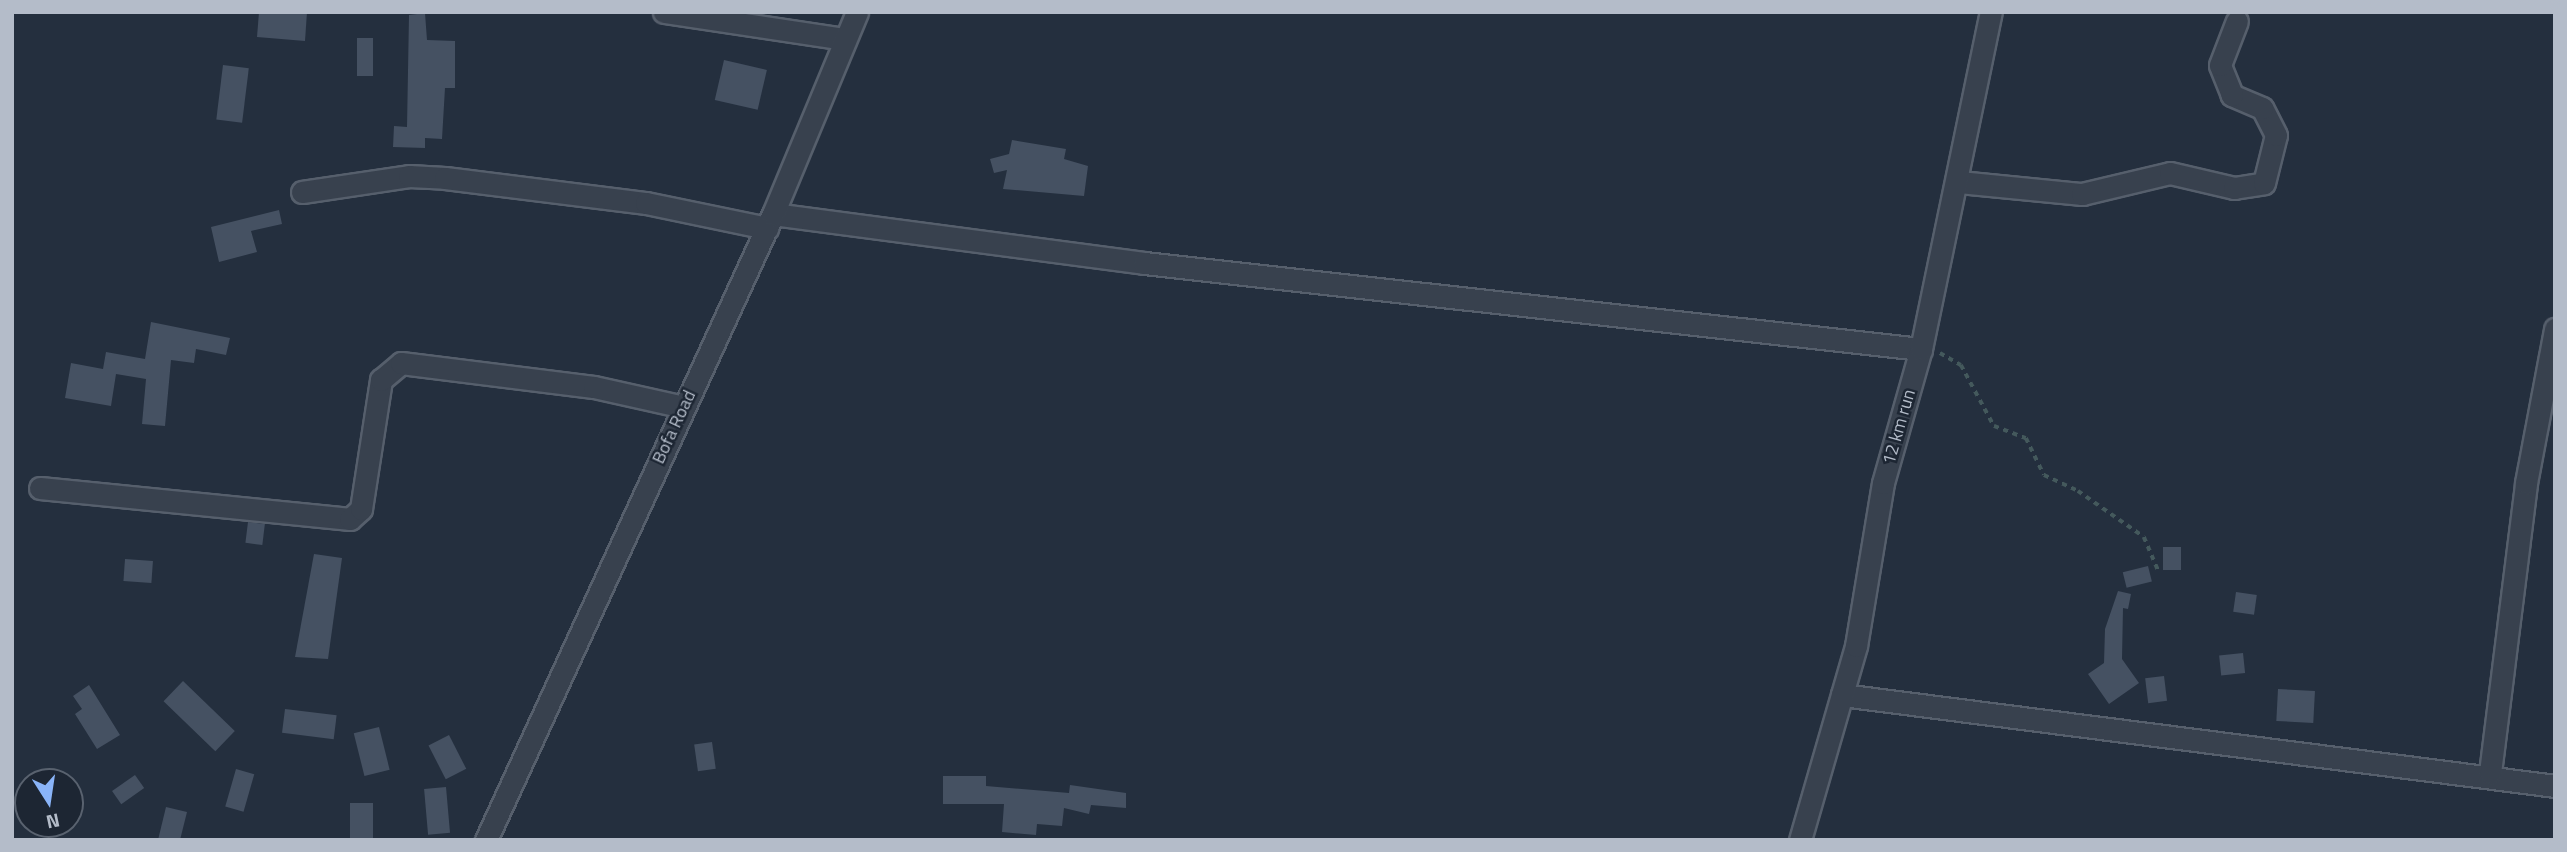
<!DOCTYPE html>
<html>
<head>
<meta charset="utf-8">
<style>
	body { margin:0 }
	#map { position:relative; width:2567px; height:852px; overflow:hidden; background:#242f3e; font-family:"Titillium Web",sans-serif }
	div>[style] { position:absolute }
	.building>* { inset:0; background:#455162; transform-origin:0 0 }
	.path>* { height:3.5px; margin-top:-1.75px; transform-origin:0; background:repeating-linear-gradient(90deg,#44595c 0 5px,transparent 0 10px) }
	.roads { filter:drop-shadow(2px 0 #565f6c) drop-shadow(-2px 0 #565f6c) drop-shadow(0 2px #565f6c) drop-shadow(0 -2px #565f6c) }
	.street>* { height:21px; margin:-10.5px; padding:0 10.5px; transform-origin:10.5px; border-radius:10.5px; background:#38414e }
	span { translate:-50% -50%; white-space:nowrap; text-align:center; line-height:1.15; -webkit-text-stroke:5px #1d2633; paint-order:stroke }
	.street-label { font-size:18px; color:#b4bcc9 }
	.frame { position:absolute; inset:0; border:14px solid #b4bcc9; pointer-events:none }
	.north { position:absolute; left:14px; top:768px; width:70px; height:70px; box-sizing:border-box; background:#1d2633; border:2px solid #59626f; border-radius:50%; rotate:168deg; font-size:19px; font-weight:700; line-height:28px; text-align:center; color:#b4bcc9 }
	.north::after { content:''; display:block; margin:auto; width:24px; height:32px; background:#8ab4f8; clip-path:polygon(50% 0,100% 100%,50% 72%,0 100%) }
</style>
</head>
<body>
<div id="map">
	<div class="building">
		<i style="clip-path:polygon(259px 12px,307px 12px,305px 41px,257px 37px)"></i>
		<i style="clip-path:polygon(425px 13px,427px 40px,455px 41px,455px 88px,445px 88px,442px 139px,425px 138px,425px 148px,393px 147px,394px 126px,407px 127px,409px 15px)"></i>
		<i style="left:357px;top:38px;width:16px;height:38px"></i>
		<i style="left:724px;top:60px;width:44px;height:41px;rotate:13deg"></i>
		<i style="left:223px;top:65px;width:26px;height:55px;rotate:7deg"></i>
		<i style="clip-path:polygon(1012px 140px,1066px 149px,1064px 159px,1088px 166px,1084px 196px,1003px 189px,1007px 170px,994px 173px,990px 159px,1009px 154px)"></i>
		<i style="clip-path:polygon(279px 210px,282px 224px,251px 231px,257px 252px,219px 262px,211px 227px)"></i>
		<i style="clip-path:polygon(151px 322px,230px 338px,226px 355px,196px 349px,194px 363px,171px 360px,165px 426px,142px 424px,146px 379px,116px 374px,111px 406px,65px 398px,71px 363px,103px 369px,106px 352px,145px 359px)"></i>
		<i style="left:248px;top:522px;width:17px;height:21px;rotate:7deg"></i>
		<i style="left:2163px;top:547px;width:18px;height:23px"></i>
		<i style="clip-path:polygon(314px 554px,342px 558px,328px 659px,295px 657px)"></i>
		<i style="left:125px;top:559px;width:28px;height:22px;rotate:4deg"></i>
		<i style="left:2148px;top:566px;width:16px;height:26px;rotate:76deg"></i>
		<i style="clip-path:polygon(2118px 591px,2131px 594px,2128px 609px,2123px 608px,2122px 659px,2139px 683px,2109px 704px,2088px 674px,2104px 663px,2105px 629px)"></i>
		<i style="left:2236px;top:592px;width:21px;height:20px;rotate:8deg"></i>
		<i style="left:2243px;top:653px;width:20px;height:24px;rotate:84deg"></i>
		<i style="left:2164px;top:676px;width:25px;height:19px;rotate:83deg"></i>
		<i style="left:183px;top:681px;width:72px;height:28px;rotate:44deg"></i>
		<i style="clip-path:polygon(89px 685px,120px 735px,97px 749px,75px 714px,82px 709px,73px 696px)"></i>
		<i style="left:2278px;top:689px;width:37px;height:32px;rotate:3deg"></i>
		<i style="left:285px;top:709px;width:52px;height:24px;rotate:7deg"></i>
		<i style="left:379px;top:727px;width:44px;height:26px;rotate:76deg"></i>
		<i style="left:449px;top:735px;width:38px;height:23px;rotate:63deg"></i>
		<i style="left:712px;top:742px;width:27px;height:18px;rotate:82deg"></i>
		<i style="left:236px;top:769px;width:19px;height:39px;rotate:16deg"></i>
		<i style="left:135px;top:775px;width:16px;height:28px;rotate:55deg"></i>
		<i style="clip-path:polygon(943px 776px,986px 776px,986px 786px,1069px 793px,1070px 785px,1126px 793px,1126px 808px,1091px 805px,1089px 814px,1064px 808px,1062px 826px,1037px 824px,1036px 835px,1002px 832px,1004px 804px,943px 804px)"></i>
		<i style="left:446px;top:787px;width:46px;height:22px;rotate:85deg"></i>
		<i style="left:350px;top:803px;width:23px;height:37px"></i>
		<i style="clip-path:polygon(166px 807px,187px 812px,180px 840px,158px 840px)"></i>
	</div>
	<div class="path">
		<i style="left:1940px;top:353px;width:24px;rotate:30deg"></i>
		<i style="left:1961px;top:365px;width:69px;rotate:61.6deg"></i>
		<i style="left:1994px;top:426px;width:34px;rotate:21deg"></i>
		<i style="left:2026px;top:438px;width:41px;rotate:64.1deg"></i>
		<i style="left:2044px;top:475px;width:38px;rotate:25deg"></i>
		<i style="left:2078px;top:491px;width:80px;rotate:34.9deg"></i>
		<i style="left:2144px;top:537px;width:39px;rotate:67deg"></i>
	</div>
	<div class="roads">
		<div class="street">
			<i style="left:664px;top:12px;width:183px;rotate:8.5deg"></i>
			<i style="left:1959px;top:182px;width:124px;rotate:5.6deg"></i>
			<i style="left:2082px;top:194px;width:90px;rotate:-13.4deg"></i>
			<i style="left:2170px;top:173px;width:66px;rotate:13.2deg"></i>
			<i style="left:2234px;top:188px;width:30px;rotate:-9deg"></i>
			<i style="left:2264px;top:183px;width:49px;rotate:-76deg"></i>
			<i style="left:2276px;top:135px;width:30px;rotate:-117deg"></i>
			<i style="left:2262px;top:108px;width:33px;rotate:-157deg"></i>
			<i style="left:2232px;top:95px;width:32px;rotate:-112deg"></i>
			<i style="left:2220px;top:65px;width:47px;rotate:-68.9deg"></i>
			<i style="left:302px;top:192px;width:108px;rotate:-8.5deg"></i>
			<i style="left:409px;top:176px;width:36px;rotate:3deg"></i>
			<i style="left:445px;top:178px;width:203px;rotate:7.1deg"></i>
			<i style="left:646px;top:203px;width:124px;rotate:11.7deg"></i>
			<i style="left:773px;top:214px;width:374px;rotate:7.5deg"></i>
			<i style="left:1144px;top:263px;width:782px;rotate:6.32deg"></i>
			<i style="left:40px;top:488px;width:312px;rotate:5.7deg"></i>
			<i style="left:350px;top:519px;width:15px;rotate:-42deg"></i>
			<i style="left:361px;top:509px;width:131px;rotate:-81.2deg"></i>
			<i style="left:381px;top:380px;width:26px;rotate:-40deg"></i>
			<i style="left:401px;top:363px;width:194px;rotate:7.1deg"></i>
			<i style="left:594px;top:387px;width:92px;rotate:12.5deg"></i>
			<i style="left:1842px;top:695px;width:719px;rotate:7.27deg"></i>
			<i style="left:2490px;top:773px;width:292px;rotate:-82.9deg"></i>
			<i style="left:2526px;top:483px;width:157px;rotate:-79.3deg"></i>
			<i style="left:486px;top:840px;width:689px;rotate:-65.37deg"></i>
			<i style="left:773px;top:214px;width:219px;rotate:-67.4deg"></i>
			<i style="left:1800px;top:840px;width:202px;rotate:-73.9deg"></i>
			<i style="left:1856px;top:646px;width:165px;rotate:-80.6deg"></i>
			<i style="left:1883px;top:483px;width:139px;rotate:-74.2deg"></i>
			<i style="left:1921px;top:349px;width:344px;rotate:-78.3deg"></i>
		</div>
	</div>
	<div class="street-label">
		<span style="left:674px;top:427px;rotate:-65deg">Bofa Road</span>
		<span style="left:1899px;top:427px;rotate:-74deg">12 km run</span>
	</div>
	<div class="frame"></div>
	<div class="north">N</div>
</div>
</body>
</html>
